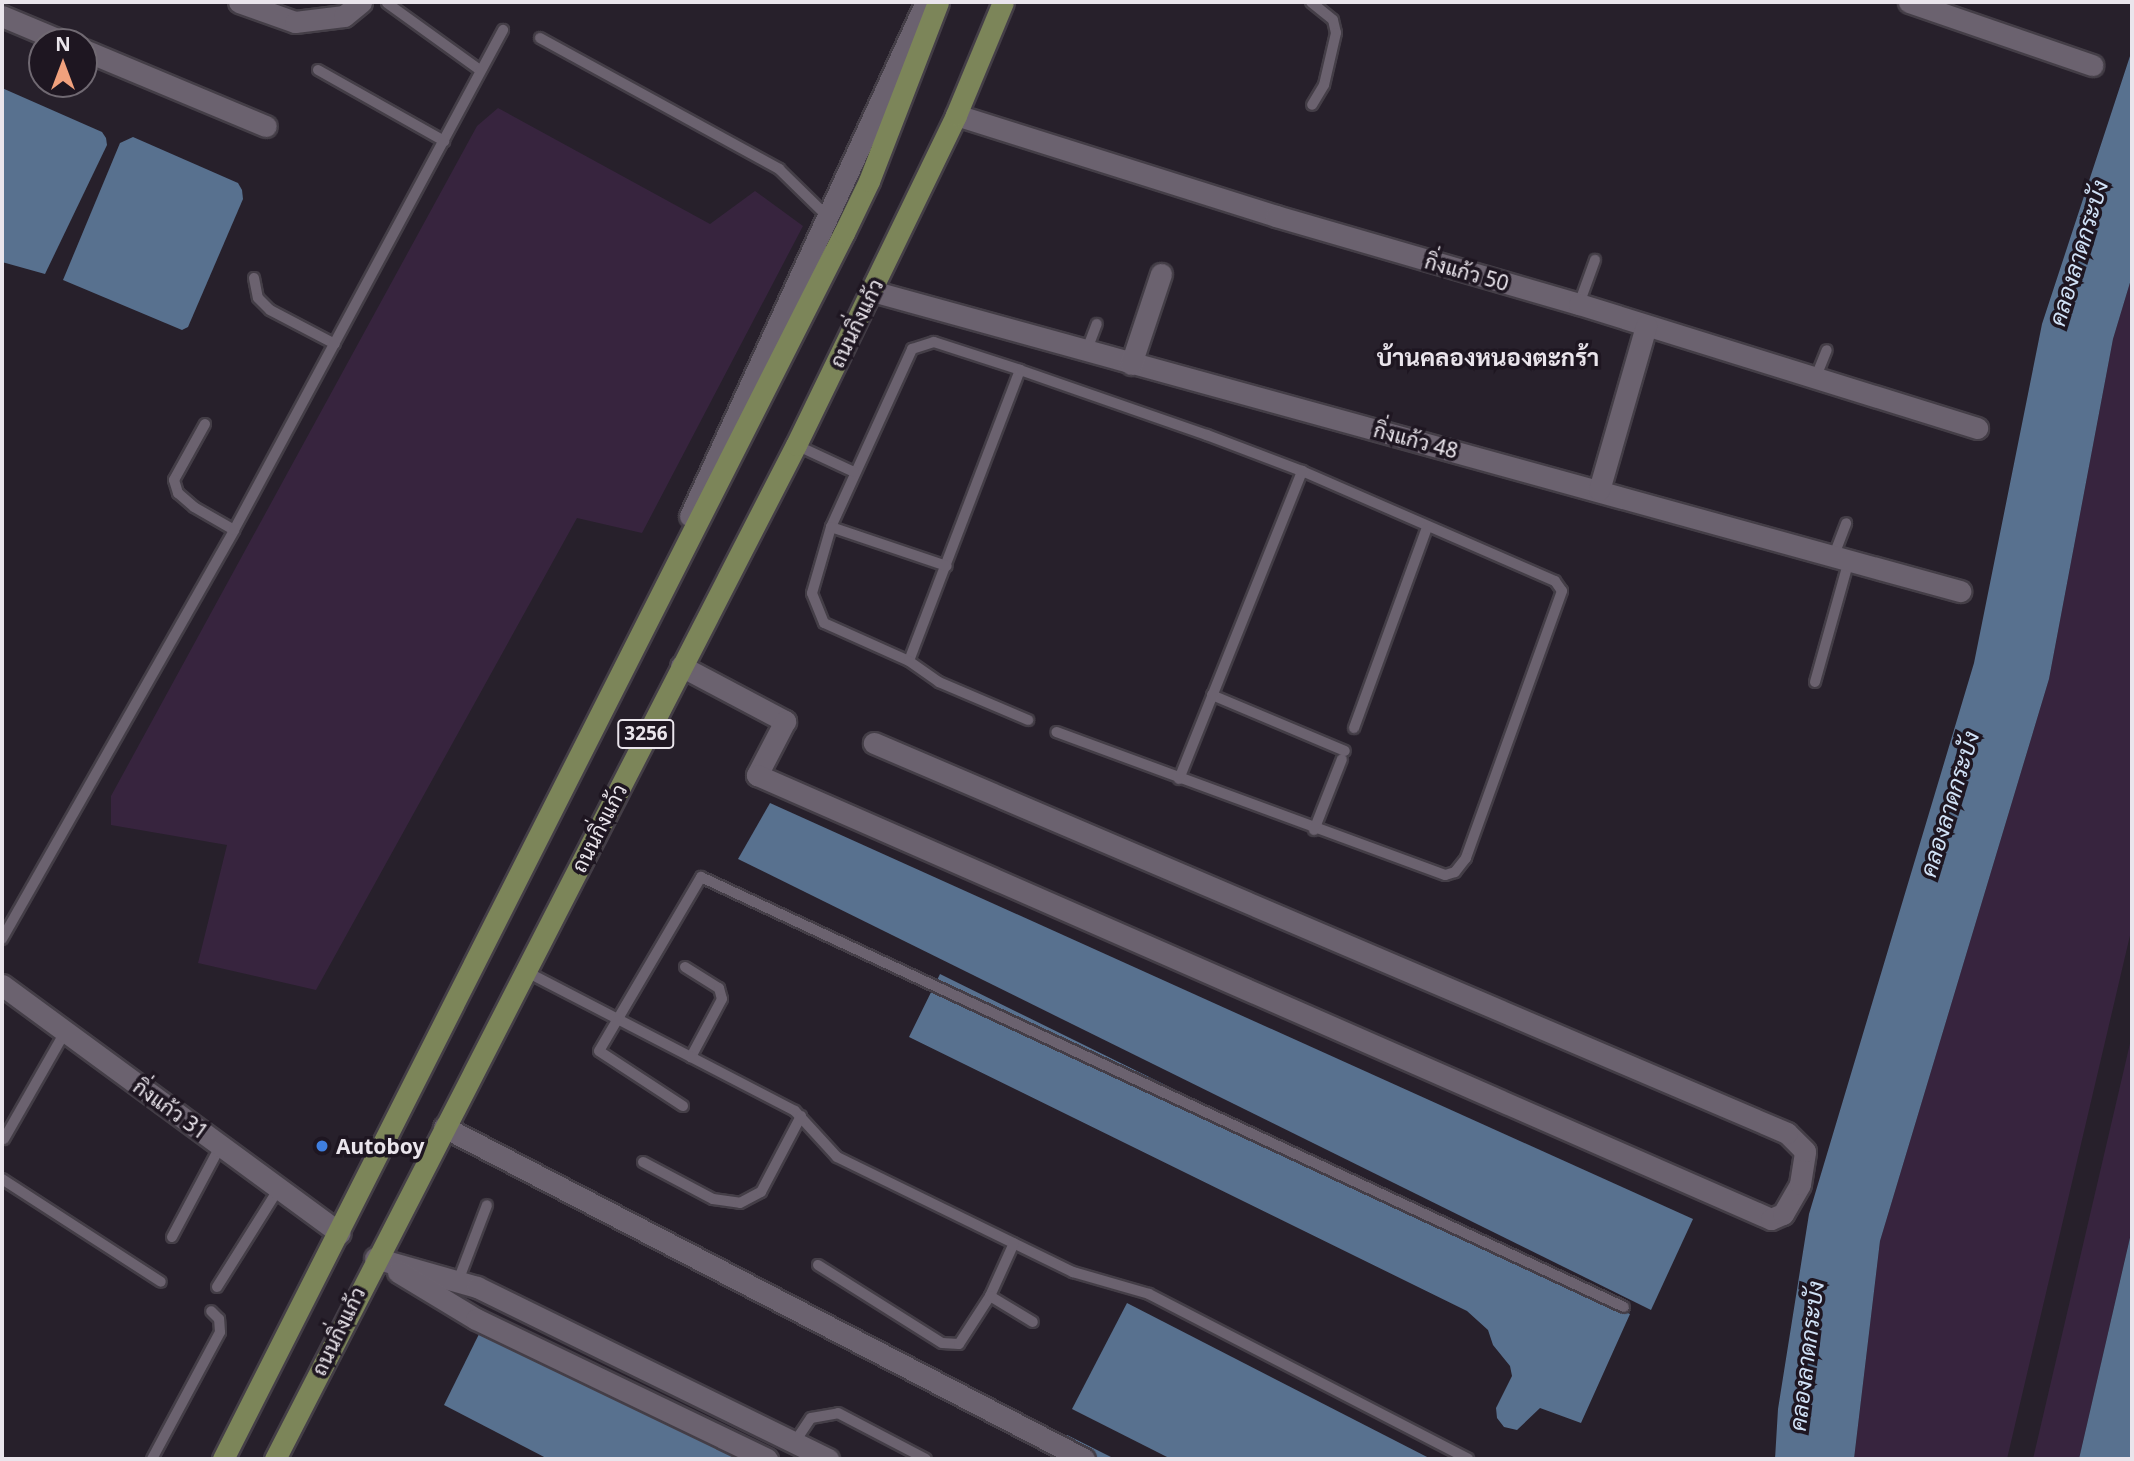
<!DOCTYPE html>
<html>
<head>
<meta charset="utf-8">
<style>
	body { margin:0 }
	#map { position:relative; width:2134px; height:1461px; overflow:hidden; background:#27202b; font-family:"Noto Sans",Sarabun,sans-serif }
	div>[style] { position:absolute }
	.green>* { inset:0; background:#37243e }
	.water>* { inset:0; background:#58718f }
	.roads { filter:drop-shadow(2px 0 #443e47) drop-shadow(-2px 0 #443e47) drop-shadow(0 2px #443e47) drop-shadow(0 -2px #443e47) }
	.lane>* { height:10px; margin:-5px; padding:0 5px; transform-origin:5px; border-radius:5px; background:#6b626f }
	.street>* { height:21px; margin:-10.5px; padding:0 10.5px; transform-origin:10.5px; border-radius:10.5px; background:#6b626f }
	.primary>* { height:21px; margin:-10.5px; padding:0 10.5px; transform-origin:10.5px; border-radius:10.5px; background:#7c8559 }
	.dots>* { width:19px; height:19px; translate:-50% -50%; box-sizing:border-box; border:4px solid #1e1621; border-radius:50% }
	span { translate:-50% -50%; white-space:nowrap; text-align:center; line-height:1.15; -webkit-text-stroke:7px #1e1621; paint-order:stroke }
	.shield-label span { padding:2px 5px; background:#1e1621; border:2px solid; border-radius:5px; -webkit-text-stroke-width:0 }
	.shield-label { font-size:19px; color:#eae5ec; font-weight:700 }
	.street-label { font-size:21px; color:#eae5ec }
	.poi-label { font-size:21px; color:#eae5ec; font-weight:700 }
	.left { translate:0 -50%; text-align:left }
	.water-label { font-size:23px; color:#d1e2f7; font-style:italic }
	.quarter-label { font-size:24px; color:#eae5ec; font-weight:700 }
	.frame { position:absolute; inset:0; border:4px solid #eae5ec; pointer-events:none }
	.north { position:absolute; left:28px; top:28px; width:70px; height:70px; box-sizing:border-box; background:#1e1621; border:2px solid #706972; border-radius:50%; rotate:0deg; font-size:19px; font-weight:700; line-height:28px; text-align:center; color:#eae5ec }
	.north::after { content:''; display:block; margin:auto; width:24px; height:32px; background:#f1a17d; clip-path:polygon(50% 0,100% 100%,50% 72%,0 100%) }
</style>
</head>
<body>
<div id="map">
	<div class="green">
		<i style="clip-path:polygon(498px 108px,710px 224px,755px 191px,803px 226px,642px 533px,577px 518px,316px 990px,198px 963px,227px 845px,111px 825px,111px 796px,477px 126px)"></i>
		<i style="clip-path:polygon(2132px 276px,2132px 927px,2007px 1459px,1854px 1459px,1880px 1241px,2049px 679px,2113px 339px)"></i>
		<i style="clip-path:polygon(2132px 1035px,2132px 1229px,2079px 1459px,2033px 1459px)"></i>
	</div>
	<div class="water">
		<i style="clip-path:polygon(2132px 50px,2132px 276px,2113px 339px,2049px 679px,1880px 1241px,1854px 1459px,1775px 1459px,1778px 1409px,1809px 1214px,1974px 663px,2042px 324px)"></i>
		<i style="clip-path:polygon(2px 88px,102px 132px,106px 138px,107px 145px,45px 274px,2px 262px)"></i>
		<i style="clip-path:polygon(133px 137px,238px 183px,242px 190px,243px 199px,188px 327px,182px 330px,63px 280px,120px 143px)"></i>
		<i style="clip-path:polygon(770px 803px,1693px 1219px,1651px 1310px,738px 859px)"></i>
		<i style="clip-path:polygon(940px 974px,1630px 1314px,1581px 1423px,1540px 1408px,1517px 1430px,1504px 1427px,1497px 1418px,1496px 1408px,1512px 1376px,1510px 1366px,1493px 1345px,1488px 1330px,1467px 1311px,909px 1037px)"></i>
		<i style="clip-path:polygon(2132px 1229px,2132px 1459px,2079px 1459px)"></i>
		<i style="clip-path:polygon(1127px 1303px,1431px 1459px,1171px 1459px,1072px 1409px)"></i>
		<i style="clip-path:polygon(481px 1330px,765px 1459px,548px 1459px,444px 1405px)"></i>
		<i style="clip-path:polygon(1067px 1435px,1115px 1459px,1055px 1459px)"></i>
	</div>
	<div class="roads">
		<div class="lane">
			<i style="left:1311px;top:2px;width:28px;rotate:39deg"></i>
			<i style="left:1333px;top:20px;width:13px;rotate:77deg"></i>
			<i style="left:1336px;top:33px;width:53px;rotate:103deg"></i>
			<i style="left:1324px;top:85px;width:23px;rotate:121deg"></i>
			<i style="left:387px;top:3px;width:115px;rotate:35.8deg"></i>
			<i style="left:540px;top:38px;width:273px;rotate:28.7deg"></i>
			<i style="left:779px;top:169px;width:70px;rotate:44.4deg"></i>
			<i style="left:318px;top:70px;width:145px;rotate:29.4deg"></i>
			<i style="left:254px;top:278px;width:20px;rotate:79deg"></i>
			<i style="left:258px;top:298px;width:17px;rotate:45deg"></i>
			<i style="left:270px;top:310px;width:73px;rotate:27.6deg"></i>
			<i style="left:1579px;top:304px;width:47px;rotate:-70deg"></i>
			<i style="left:1086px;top:352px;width:30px;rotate:-69deg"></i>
			<i style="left:1020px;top:370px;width:311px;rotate:110.9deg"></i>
			<i style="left:909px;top:661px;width:93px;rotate:-155.9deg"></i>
			<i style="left:824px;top:623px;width:32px;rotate:-112deg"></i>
			<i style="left:812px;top:593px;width:69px;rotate:-73.9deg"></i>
			<i style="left:831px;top:527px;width:196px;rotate:-65.5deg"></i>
			<i style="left:912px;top:349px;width:23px;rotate:-18deg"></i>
			<i style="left:934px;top:342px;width:90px;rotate:18deg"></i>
			<i style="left:1020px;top:370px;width:198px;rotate:19.2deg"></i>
			<i style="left:1207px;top:435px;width:102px;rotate:20.8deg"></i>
			<i style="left:1302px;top:471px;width:276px;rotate:23.5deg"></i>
			<i style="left:1555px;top:581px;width:12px;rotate:55deg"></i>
			<i style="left:1562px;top:591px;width:284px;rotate:109.8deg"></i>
			<i style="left:1466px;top:858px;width:18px;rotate:128deg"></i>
			<i style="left:1455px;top:872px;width:10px;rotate:163deg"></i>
			<i style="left:1445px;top:875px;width:414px;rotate:-159.8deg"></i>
			<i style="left:1815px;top:379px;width:31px;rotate:-68deg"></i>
			<i style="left:205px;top:424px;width:64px;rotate:119deg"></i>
			<i style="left:174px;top:480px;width:14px;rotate:73deg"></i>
			<i style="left:178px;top:493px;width:21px;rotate:41deg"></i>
			<i style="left:194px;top:507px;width:46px;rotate:29.9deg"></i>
			<i style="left:796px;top:445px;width:64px;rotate:25deg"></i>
			<i style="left:831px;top:527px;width:122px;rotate:18.6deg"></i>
			<i style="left:1834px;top:555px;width:34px;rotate:-69deg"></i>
			<i style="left:909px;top:661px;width:37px;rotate:35deg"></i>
			<i style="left:939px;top:682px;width:97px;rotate:23.1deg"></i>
			<i style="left:1815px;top:682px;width:127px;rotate:-74.4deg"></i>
			<i style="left:1212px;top:695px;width:144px;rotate:22.8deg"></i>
			<i style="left:1354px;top:728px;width:214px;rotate:-70deg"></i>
			<i style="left:1179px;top:779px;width:332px;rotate:-68.2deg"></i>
			<i style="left:1314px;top:830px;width:76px;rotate:-68.5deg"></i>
			<i style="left:2px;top:939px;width:470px;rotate:-60.4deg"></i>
			<i style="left:234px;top:530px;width:568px;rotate:-61.72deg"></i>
			<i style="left:685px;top:967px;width:40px;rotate:32deg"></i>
			<i style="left:719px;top:988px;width:11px;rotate:75deg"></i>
			<i style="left:722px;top:999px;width:66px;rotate:118.1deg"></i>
			<i style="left:525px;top:971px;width:304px;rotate:27.4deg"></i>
			<i style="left:795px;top:1111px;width:62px;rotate:47.6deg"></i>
			<i style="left:837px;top:1157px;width:263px;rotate:26deg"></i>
			<i style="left:1073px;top:1272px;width:79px;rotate:16.1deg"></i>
			<i style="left:1149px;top:1294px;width:359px;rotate:27.3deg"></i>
			<i style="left:683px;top:1106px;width:100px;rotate:-146.8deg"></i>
			<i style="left:599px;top:1051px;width:202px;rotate:-59.6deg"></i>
			<i style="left:701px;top:877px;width:1018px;rotate:24.98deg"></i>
			<i style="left:4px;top:1139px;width:123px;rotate:-60.3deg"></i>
			<i style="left:643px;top:1162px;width:79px;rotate:27.9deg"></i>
			<i style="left:713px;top:1199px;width:27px;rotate:8deg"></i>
			<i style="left:740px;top:1203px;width:24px;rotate:-28deg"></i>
			<i style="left:761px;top:1192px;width:86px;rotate:-62.2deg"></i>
			<i style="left:2px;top:1179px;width:189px;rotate:32.9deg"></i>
			<i style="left:172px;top:1237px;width:104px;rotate:-62deg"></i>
			<i style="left:818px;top:1265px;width:146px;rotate:32.2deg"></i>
			<i style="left:942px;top:1343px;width:17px;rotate:3deg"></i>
			<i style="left:959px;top:1344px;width:57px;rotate:-57.1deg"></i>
			<i style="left:990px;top:1296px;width:58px;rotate:-65.6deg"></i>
			<i style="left:458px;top:1281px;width:81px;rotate:-69.1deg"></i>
			<i style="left:217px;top:1287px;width:117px;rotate:-57.9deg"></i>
			<i style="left:990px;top:1296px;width:50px;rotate:31.2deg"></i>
			<i style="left:794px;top:1443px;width:30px;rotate:-56deg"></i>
			<i style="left:811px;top:1418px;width:27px;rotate:-10deg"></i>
			<i style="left:838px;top:1413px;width:99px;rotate:27.6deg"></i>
			<i style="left:152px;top:1459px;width:144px;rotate:-61.8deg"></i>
			<i style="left:220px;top:1332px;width:13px;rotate:-94deg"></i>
			<i style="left:219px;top:1319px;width:11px;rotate:-135deg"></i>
		</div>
		<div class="street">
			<i style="left:239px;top:2px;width:59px;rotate:19.7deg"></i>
			<i style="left:295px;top:22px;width:49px;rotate:-7deg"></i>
			<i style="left:344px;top:16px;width:22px;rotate:-39deg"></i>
			<i style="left:1909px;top:2px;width:194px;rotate:19deg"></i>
			<i style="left:2px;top:16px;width:67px;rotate:22.8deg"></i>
			<i style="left:84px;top:50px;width:197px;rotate:22.7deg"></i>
			<i style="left:956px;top:115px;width:336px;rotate:17.5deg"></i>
			<i style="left:1276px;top:216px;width:316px;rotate:16.2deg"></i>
			<i style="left:1579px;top:304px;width:417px;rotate:17.3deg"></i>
			<i style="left:872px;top:291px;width:1129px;rotate:15.42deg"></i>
			<i style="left:1131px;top:364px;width:95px;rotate:-71.6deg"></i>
			<i style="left:1599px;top:490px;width:171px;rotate:-74deg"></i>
			<i style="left:690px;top:516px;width:566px;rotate:-65.34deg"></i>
			<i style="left:681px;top:666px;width:118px;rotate:27.9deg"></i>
			<i style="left:785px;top:721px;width:61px;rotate:117.4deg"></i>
			<i style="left:757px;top:775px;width:1107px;rotate:23.65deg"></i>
			<i style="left:1771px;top:1219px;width:13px;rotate:-23deg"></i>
			<i style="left:1783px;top:1214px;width:34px;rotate:-60deg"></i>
			<i style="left:1800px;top:1184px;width:33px;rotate:-81deg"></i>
			<i style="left:1805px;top:1151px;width:25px;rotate:-135deg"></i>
			<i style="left:1787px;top:1133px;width:993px;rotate:-156.87deg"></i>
			<i style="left:2px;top:985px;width:419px;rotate:36.3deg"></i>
			<i style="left:444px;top:1127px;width:721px;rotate:27.42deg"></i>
			<i style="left:375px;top:1258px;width:106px;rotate:15.9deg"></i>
			<i style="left:477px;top:1287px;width:391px;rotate:26.1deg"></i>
			<i style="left:398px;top:1272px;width:91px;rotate:31.1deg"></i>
			<i style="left:476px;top:1319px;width:323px;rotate:25.7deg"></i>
		</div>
		<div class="primary">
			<i style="left:223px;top:1459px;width:1374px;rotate:-63.14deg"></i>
			<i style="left:844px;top:233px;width:58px;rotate:-64.3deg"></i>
			<i style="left:869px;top:181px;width:192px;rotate:-68.9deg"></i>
			<i style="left:275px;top:1459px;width:1140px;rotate:-62.81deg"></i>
			<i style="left:796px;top:445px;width:367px;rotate:-64.1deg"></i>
			<i style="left:956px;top:115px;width:122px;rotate:-67.4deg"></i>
		</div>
	</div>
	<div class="dots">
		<i style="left:322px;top:1146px;background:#3f7fe0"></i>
	</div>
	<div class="shield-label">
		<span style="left:646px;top:734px">3256</span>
	</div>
	<div class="street-label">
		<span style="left:1467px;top:272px;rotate:16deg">กิ่งแก้ว 50</span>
		<span style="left:856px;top:323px;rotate:-64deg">ถนนกิ่งแก้ว</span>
		<span style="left:1416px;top:440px;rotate:15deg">กิ่งแก้ว 48</span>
		<span style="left:599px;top:828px;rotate:-63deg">ถนนกิ่งแก้ว</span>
		<span style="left:171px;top:1109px;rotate:36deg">กิ่งแก้ว 31</span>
		<span style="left:338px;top:1331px;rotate:-64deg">ถนนกิ่งแก้ว</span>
	</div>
	<div class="poi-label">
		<span class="left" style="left:336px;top:1146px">Autoboy</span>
	</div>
	<div class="water-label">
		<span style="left:2078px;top:253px;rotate:-73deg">คลองลาดกระบัง</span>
		<span style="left:1949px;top:804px;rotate:-73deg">คลองลาดกระบัง</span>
		<span style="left:1806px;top:1356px;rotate:-83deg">คลองลาดกระบัง</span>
	</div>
	<div class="quarter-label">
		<span style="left:1488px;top:357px">บ้านคลองหนองตะกร้า</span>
	</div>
	<div class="frame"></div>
	<div class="north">N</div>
</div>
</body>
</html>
